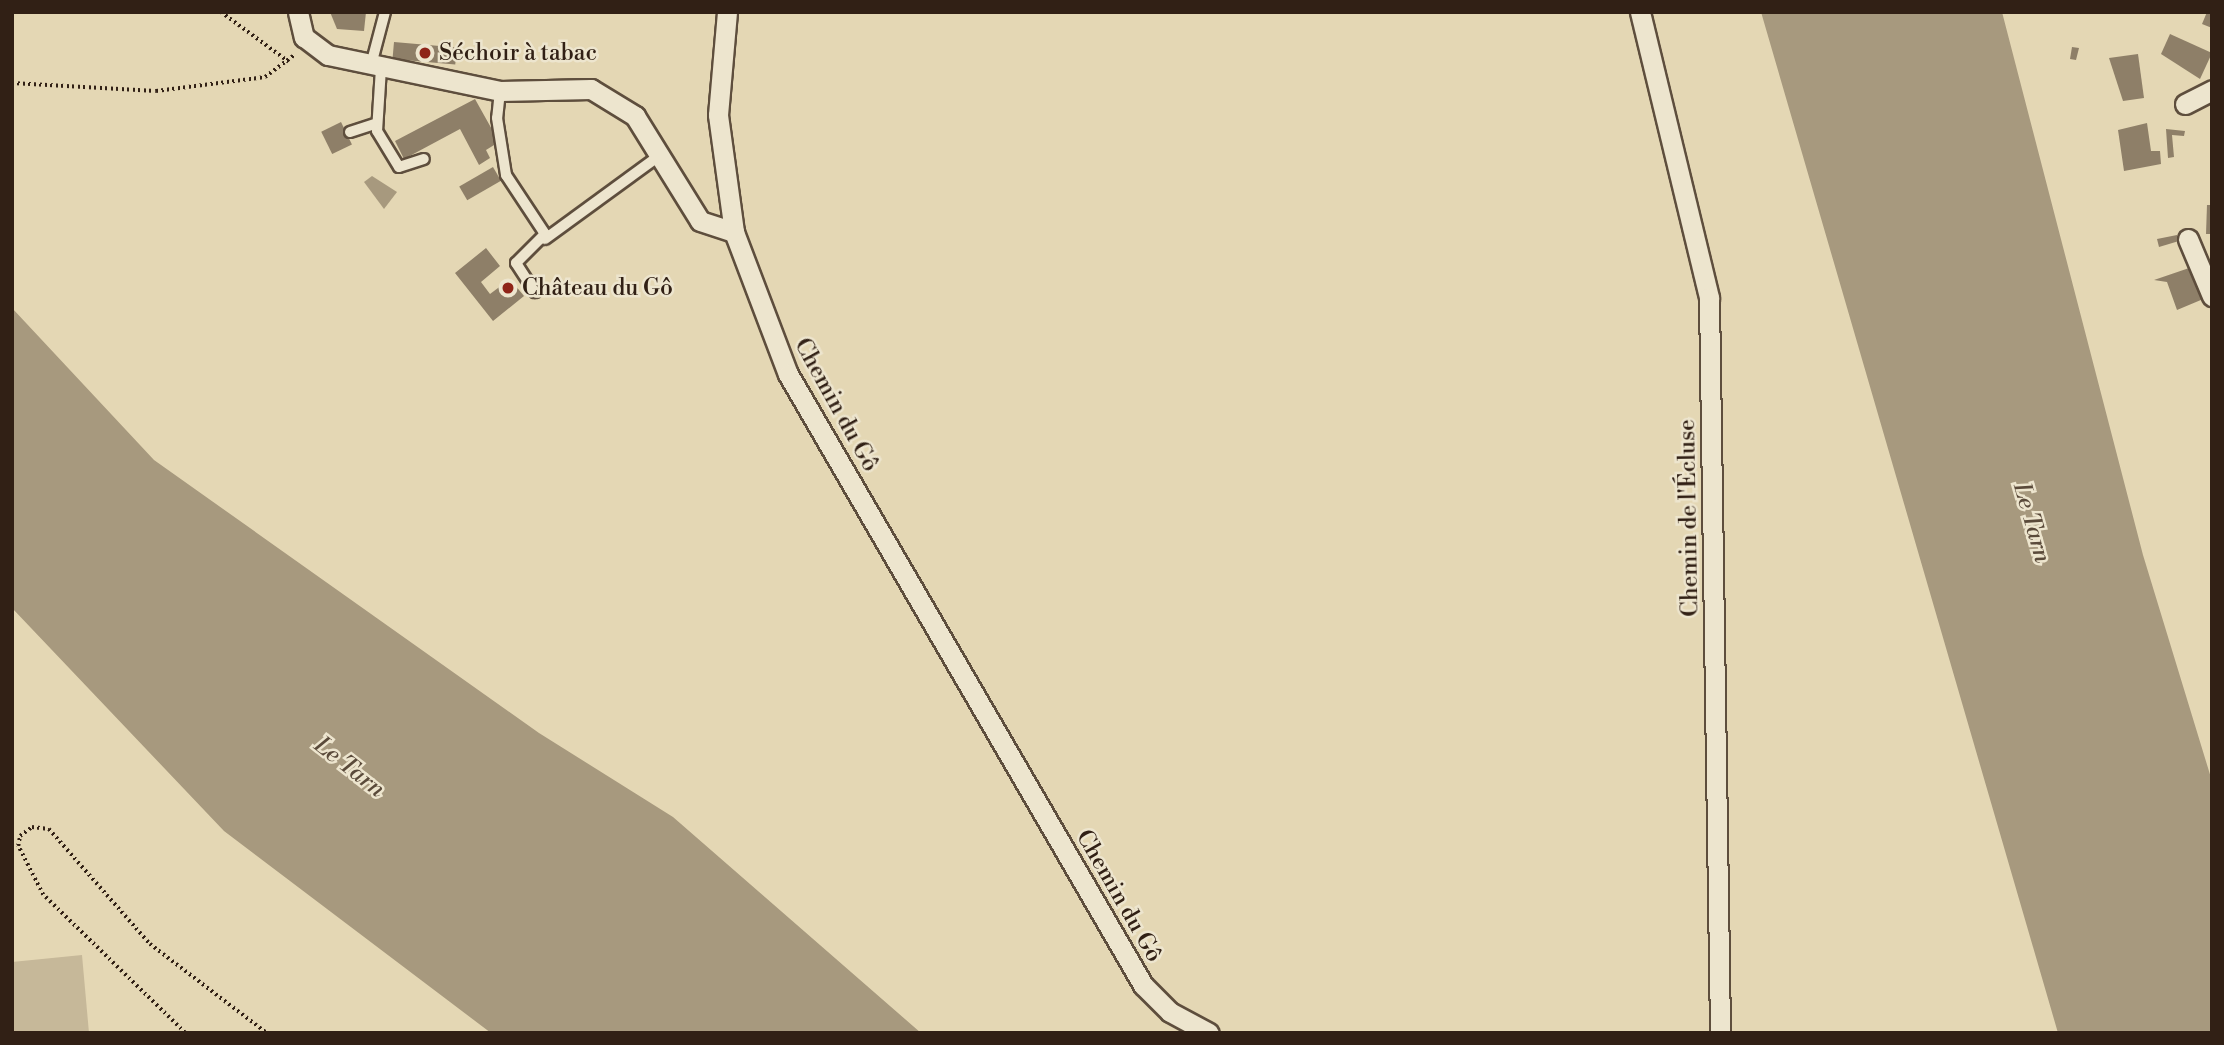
<!DOCTYPE html>
<html>
<head>
<meta charset="utf-8">
<style>
	body { margin:0 }
	#map { position:relative; width:2224px; height:1045px; overflow:hidden; background:#e4d7b4; font-family:"Libre Bodoni",serif }
	div>[style] { position:absolute }
	.green>* { inset:0; background:#c6b899 }
	.water>* { inset:0; background:#a7997e }
	.building>* { inset:0; background:#8e7f68; transform-origin:0 0 }
	.path>* { height:3.5px; margin-top:-1.75px; transform-origin:0; background:repeating-linear-gradient(90deg,#312015 0 2px,transparent 0 5.5px) }
	.roads { filter:drop-shadow(2px 0 #5e4e3d) drop-shadow(-2px 0 #5e4e3d) drop-shadow(0 2px #5e4e3d) drop-shadow(0 -2px #5e4e3d) }
	.service>* { height:10px; margin:-5px; padding:0 5px; transform-origin:5px; border-radius:5px; background:#ede5ce }
	.minor>* { height:19px; margin:-9.5px; padding:0 9.5px; transform-origin:9.5px; border-radius:9.5px; background:#ede5ce }
	.dots>* { width:19px; height:19px; translate:-50% -50%; box-sizing:border-box; border:4px solid #ede5ce; border-radius:50% }
	span { translate:-50% -50%; white-space:nowrap; text-align:center; line-height:1.15; -webkit-text-stroke:5px #ede5ce; paint-order:stroke }
	.poi-label { font-size:23px; color:#312015 }
	.left { translate:0 -50%; text-align:left }
	.street-label { font-size:23px; color:#312015 }
	.water-label { font-size:24px; color:#5a4a3a; font-style:italic }
	.frame { position:absolute; inset:0; border:14px solid #312015; pointer-events:none }
</style>
</head>
<body>
<div id="map">
	<div class="green">
		<i style="clip-path:polygon(82px 955px,89px 1033px,12px 1033px,12px 962px)"></i>
	</div>
	<div class="water">
		<i style="clip-path:polygon(1761px 12px,2002px 12px,2143px 555px,2212px 781px,2212px 1033px,2058px 1033px)"></i>
		<i style="clip-path:polygon(372px 176px,397px 192px,384px 209px,364px 182px)"></i>
		<i style="clip-path:polygon(12px 308px,154px 460px,539px 733px,673px 817px,921px 1033px,491px 1033px,224px 831px,12px 608px)"></i>
	</div>
	<div class="building">
		<i style="clip-path:polygon(330px 12px,366px 12px,364px 31px,337px 29px)"></i>
		<i style="clip-path:polygon(2207px 12px,2212px 12px,2212px 28px,2202px 24px)"></i>
		<i style="clip-path:polygon(2170px 34px,2212px 53px,2200px 79px,2161px 54px)"></i>
		<i style="left:394px;top:42px;width:63px;height:17px;rotate:5deg"></i>
		<i style="clip-path:polygon(2072px 47px,2079px 48px,2076px 60px,2070px 59px)"></i>
		<i style="clip-path:polygon(2138px 54px,2144px 98px,2123px 101px,2109px 58px)"></i>
		<i style="clip-path:polygon(475px 99px,499px 142px,486px 150px,490px 158px,479px 165px,460px 129px,404px 159px,395px 141px)"></i>
		<i style="left:341px;top:122px;width:25px;height:22px;rotate:64deg"></i>
		<i style="clip-path:polygon(2147px 123px,2151px 151px,2160px 151px,2161px 164px,2124px 171px,2118px 130px)"></i>
		<i style="clip-path:polygon(2166px 129px,2185px 131px,2184px 136px,2172px 135px,2174px 157px,2168px 158px)"></i>
		<i style="left:493px;top:167px;width:16px;height:39px;rotate:60deg"></i>
		<i style="clip-path:polygon(2207px 205px,2212px 205px,2212px 234px,2206px 234px)"></i>
		<i style="clip-path:polygon(2177px 235px,2179px 241px,2159px 247px,2157px 239px)"></i>
		<i style="clip-path:polygon(486px 248px,500px 266px,481px 282px,490px 294px,510px 279px,524px 296px,493px 321px,455px 273px)"></i>
		<i style="clip-path:polygon(2195px 266px,2208px 297px,2177px 310px,2167px 282px,2154px 280px)"></i>
	</div>
	<div class="path">
		<i style="left:221px;top:12px;width:84px;rotate:36.3deg"></i>
		<i style="left:12px;top:83px;width:144px;rotate:3.2deg"></i>
		<i style="left:156px;top:91px;width:110px;rotate:-7.3deg"></i>
		<i style="left:265px;top:77px;width:38px;rotate:-37deg"></i>
		<i style="left:185px;top:1033px;width:198px;rotate:-135.8deg"></i>
		<i style="left:43px;top:895px;width:55px;rotate:-117deg"></i>
		<i style="left:18px;top:846px;width:10px;rotate:-79deg"></i>
		<i style="left:20px;top:836px;width:15px;rotate:-37deg"></i>
		<i style="left:32px;top:827px;width:17px;rotate:7deg"></i>
		<i style="left:49px;top:829px;width:153px;rotate:48.7deg"></i>
		<i style="left:150px;top:944px;width:147px;rotate:37.3deg"></i>
	</div>
	<div class="roads">
		<div class="service">
			<i style="left:371px;top:65px;width:55px;rotate:-75.2deg"></i>
			<i style="left:381px;top:68px;width:63px;rotate:93.6deg"></i>
			<i style="left:377px;top:131px;width:42px;rotate:58.6deg"></i>
			<i style="left:399px;top:167px;width:26px;rotate:-18deg"></i>
			<i style="left:500px;top:91px;width:27px;rotate:96deg"></i>
			<i style="left:497px;top:118px;width:58px;rotate:81deg"></i>
			<i style="left:506px;top:175px;width:71px;rotate:56.5deg"></i>
			<i style="left:545px;top:234px;width:41px;rotate:135deg"></i>
			<i style="left:516px;top:263px;width:35px;rotate:57deg"></i>
			<i style="left:350px;top:132px;width:25px;rotate:-18deg"></i>
			<i style="left:545px;top:239px;width:142px;rotate:-36.1deg"></i>
		</div>
		<div class="minor">
			<i style="left:298px;top:12px;width:26px;rotate:77deg"></i>
			<i style="left:304px;top:37px;width:30px;rotate:37deg"></i>
			<i style="left:328px;top:55px;width:176px;rotate:11.8deg"></i>
			<i style="left:500px;top:91px;width:91px;rotate:-1.3deg"></i>
			<i style="left:591px;top:89px;width:52px;rotate:31.5deg"></i>
			<i style="left:635px;top:116px;width:123px;rotate:58.2deg"></i>
			<i style="left:700px;top:221px;width:36px;rotate:18deg"></i>
			<i style="left:734px;top:232px;width:152px;rotate:69.2deg"></i>
			<i style="left:788px;top:374px;width:707px;rotate:59.84deg"></i>
			<i style="left:1143px;top:985px;width:38px;rotate:45deg"></i>
			<i style="left:1170px;top:1012px;width:44px;rotate:28.3deg"></i>
			<i style="left:727px;top:12px;width:103px;rotate:95deg"></i>
			<i style="left:718px;top:115px;width:118px;rotate:82.2deg"></i>
			<i style="left:1640px;top:12px;width:294px;rotate:76.4deg"></i>
			<i style="left:1709px;top:298px;width:735px;rotate:89.14deg"></i>
			<i style="left:2185px;top:104px;width:30px;rotate:-27deg"></i>
			<i style="left:2188px;top:239px;width:62px;rotate:67.2deg"></i>
		</div>
	</div>
	<div class="dots">
		<i style="left:425px;top:53px;background:#8f2418"></i>
		<i style="left:508px;top:288px;background:#8f2418"></i>
	</div>
	<div class="poi-label">
		<span class="left" style="left:439px;top:53px">Séchoir à tabac</span>
		<span class="left" style="left:522px;top:288px">Château du Gô</span>
	</div>
	<div class="street-label">
		<span style="left:836px;top:405px;rotate:61deg">Chemin du Gô</span>
		<span style="left:1689px;top:518px;rotate:-91deg">Chemin de l'Écluse</span>
		<span style="left:1119px;top:896px;rotate:60deg">Chemin du Gô</span>
	</div>
	<div class="water-label">
		<span style="left:2031px;top:523px;rotate:74deg">Le Tarn</span>
		<span style="left:349px;top:768px;rotate:38deg">Le Tarn</span>
	</div>
	<div class="frame"></div>
</div>
</body>
</html>
